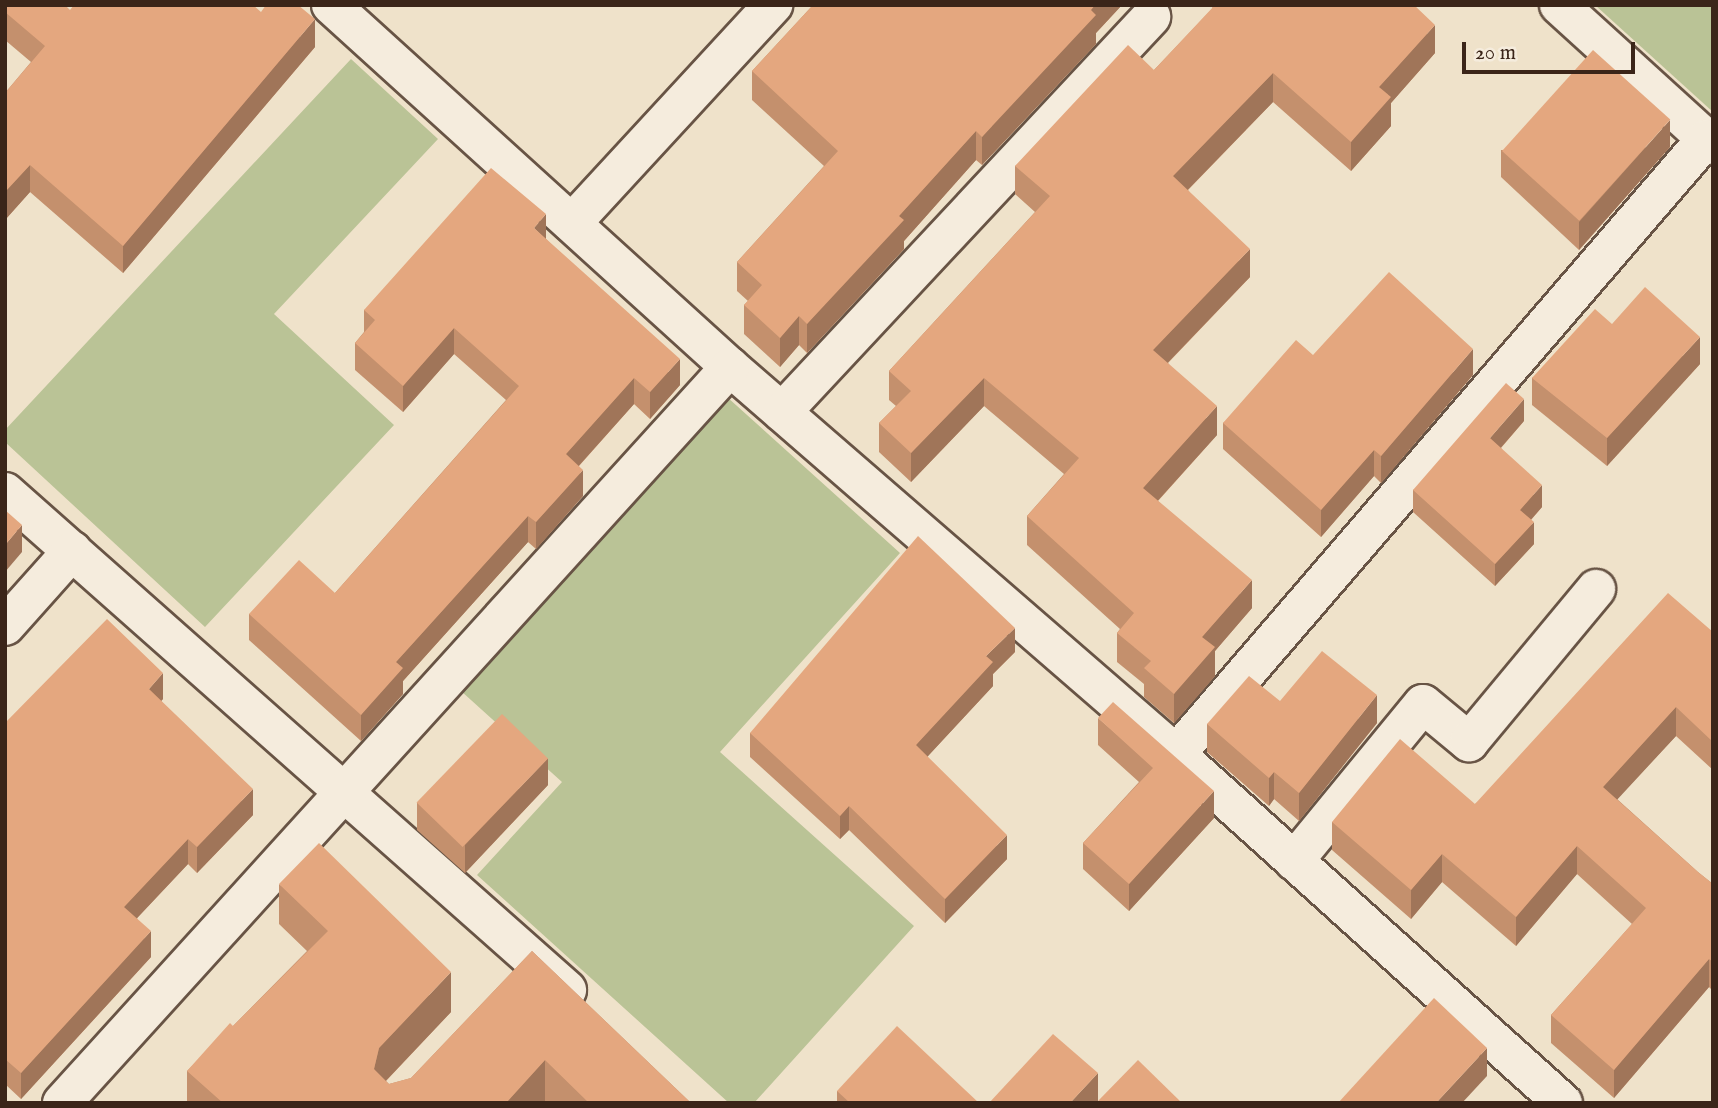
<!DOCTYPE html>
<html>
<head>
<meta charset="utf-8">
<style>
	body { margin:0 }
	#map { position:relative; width:1718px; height:1108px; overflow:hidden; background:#efe2ca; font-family:"IM FELL English",serif }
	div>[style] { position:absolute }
	.green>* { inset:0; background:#bac396 }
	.roads { filter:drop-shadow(2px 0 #685445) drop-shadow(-2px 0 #685445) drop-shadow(0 2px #685445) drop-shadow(0 -2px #685445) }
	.minor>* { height:38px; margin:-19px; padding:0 19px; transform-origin:19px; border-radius:19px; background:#f5ecdd }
	.wall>* { inset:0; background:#c4906d }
	.shaded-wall>* { inset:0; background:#a07559 }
	.building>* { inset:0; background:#e4a77f; transform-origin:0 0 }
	span { translate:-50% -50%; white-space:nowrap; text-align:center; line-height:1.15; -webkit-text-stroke:6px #f5ecdd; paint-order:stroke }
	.frame { position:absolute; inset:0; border:7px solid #3b2519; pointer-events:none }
	.scale { position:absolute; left:1462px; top:42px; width:173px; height:32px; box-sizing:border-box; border:4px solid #3b2519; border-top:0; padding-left:9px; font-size:21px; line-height:24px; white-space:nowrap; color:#3b2519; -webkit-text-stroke:5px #f5ecdd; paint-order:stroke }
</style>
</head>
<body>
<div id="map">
	<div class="green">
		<i style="clip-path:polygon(1595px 5px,1713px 5px,1713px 112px)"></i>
		<i style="clip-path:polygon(351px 59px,438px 139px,274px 314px,394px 425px,205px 627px,5px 442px,5px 430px)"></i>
		<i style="clip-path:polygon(727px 397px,900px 553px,720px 752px,914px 926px,754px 1103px,729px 1103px,477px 875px,562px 782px,461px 691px)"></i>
	</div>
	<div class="roads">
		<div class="minor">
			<i style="left:331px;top:5px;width:539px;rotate:42.22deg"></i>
			<i style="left:730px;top:367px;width:590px;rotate:40.95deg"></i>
			<i style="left:1176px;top:754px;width:521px;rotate:42.04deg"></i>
			<i style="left:1559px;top:5px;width:208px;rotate:42.3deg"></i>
			<i style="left:572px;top:223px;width:297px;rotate:-47.3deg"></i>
			<i style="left:782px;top:412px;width:541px;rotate:-46.95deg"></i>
			<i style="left:5px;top:492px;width:751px;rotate:41.54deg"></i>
			<i style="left:5px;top:626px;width:101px;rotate:-48.2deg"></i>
			<i style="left:1176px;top:754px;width:812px;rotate:-49.25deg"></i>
			<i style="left:1294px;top:861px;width:203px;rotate:-50.6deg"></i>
			<i style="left:1423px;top:704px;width:60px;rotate:39.6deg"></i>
			<i style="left:1469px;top:742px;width:199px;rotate:-50.3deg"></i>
			<i style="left:62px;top:1103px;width:994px;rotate:-47.77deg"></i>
		</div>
	</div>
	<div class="wall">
		<i style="clip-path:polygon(5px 5px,70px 10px,261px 12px,315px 47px,123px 273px,30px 192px,5px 220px,5px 93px,31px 62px,5px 40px)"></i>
		<i style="clip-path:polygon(813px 5px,1122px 5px,1096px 33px,1096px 44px,982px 165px,976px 160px,904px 241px,904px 249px,807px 353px,799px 345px,780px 367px,744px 334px,744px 305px,748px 301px,737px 291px,737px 262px,824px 166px,752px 100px,752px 71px)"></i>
		<i style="clip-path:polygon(1210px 5px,1414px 5px,1435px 53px,1391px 103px,1391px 126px,1351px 171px,1273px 102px,1188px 190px,1250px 277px,1168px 363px,1217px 435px,1158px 501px,1252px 608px,1215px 651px,1215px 676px,1174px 723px,1144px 697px,1144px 684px,1117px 662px,1117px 633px,1120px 629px,1027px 545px,1027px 516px,1064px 474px,984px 406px,911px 482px,879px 452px,879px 423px,896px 406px,889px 400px,889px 371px,1035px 212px,1015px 194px,1015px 166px,1154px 70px,1213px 8px)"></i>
		<i style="clip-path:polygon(1670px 147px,1579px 250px,1501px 177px,1501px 150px)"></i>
		<i style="clip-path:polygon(546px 239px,680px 385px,650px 419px,634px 404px,579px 466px,583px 496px,536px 549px,528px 542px,403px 681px,403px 694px,361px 741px,249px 640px,249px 614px,335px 593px,506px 400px,454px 354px,403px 412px,355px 370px,355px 343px,364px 332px,364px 310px)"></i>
		<i style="clip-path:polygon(1612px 324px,1700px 364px,1607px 466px,1532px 405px,1532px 378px)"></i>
		<i style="clip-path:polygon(1313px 355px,1473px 375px,1381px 483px,1374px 476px,1321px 537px,1223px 449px,1223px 423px)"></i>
		<i style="clip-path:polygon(1524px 421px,1501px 448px,1542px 507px,1531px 520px,1534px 544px,1495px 586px,1413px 512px,1413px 490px)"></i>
		<i style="clip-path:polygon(1713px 632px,1713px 770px,1676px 736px,1617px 799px,1698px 872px,1713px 884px,1713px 991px,1709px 987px,1614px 1098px,1551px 1043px,1551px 1015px,1632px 924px,1577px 874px,1516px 946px,1442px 882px,1411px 919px,1332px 850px,1332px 822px,1475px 804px)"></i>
		<i style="clip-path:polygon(1015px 652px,993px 674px,993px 686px,927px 757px,1007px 859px,945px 923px,849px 830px,840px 839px,750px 757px,750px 733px)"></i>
		<i style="clip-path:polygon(163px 699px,161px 701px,253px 815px,197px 873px,188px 864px,137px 918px,151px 957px,21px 1099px,5px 1084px,5px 723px)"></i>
		<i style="clip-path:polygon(1280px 701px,1377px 723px,1299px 821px,1274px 799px,1269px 806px,1207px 752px,1207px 724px)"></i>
		<i style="clip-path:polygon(1098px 718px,1214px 818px,1129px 911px,1083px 869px,1083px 843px,1139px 782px,1098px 745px)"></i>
		<i style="clip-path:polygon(548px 785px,465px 873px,417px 830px,417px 803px)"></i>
		<i style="clip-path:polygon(279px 884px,451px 1012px,386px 1081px,389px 1084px,411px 1078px,532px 951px,691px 1103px,547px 1103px,545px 1101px,543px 1103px,187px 1103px,187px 1071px,233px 1026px,307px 951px,279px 924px)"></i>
		<i style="clip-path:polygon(837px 1091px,979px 1103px,837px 1103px)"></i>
	</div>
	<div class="shaded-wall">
		<i style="clip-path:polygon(1095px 5px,1122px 5px,1096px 33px,1096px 44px,982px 165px,982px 137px)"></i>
		<i style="clip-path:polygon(315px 19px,315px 47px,123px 273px,123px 246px)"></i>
		<i style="clip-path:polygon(1435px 25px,1435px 53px,1391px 103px,1391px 126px,1351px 171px,1351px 142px,1379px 87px)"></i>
		<i style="clip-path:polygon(1273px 73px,1273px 102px,1173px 205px,1173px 176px)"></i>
		<i style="clip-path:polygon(1670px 120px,1670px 147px,1579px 250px,1579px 222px)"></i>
		<i style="clip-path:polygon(976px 131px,976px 160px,904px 241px,904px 249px,807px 353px,807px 324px,899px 216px)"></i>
		<i style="clip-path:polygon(30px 165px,30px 192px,5px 220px,5px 192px)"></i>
		<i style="clip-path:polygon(546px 214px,546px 240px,534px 228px)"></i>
		<i style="clip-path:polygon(1250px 249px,1250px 277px,1153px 378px,1153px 350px)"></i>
		<i style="clip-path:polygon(799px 316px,799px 345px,780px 367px,780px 338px)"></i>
		<i style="clip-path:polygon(454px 328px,454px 354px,403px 412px,403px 386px)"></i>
		<i style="clip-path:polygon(1700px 337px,1700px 364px,1607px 466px,1607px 438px)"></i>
		<i style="clip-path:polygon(1473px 349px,1473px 375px,1381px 483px,1381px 456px)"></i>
		<i style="clip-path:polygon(680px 359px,680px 385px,650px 419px,650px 392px)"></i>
		<i style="clip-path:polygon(634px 378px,634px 404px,566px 480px,566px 454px)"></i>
		<i style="clip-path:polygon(984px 378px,984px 406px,911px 482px,911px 453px)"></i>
		<i style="clip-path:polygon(1524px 399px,1524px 421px,1490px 460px,1490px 438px)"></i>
		<i style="clip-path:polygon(1217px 406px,1217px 435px,1143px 517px,1143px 488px)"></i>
		<i style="clip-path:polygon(1374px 450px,1374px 476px,1321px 537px,1321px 510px)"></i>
		<i style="clip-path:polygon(583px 470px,583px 496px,536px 549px,536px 522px)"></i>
		<i style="clip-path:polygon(1542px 485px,1542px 507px,1520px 532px,1520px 510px)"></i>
		<i style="clip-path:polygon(528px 516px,528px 542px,403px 681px,403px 694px,361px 741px,361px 715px,396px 662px)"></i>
		<i style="clip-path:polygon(1534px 522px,1534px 544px,1495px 586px,1495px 564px)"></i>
		<i style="clip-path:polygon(22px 525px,22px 552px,5px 572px,5px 545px)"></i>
		<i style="clip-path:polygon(1252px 580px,1252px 608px,1215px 651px,1215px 676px,1174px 723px,1174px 694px,1202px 637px)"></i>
		<i style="clip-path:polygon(1015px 628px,1015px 652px,993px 674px,993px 686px,916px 769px,916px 745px,986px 656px)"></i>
		<i style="clip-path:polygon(163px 673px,163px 699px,149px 714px,149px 689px)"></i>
		<i style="clip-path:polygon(1377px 695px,1377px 723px,1299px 821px,1299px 793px)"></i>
		<i style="clip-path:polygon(1676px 707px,1676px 736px,1603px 815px,1603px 787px)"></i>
		<i style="clip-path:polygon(548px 758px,548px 785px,465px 873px,465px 845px)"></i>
		<i style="clip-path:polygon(1274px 772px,1274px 799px,1269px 806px,1269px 778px)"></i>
		<i style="clip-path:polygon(253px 789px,253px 815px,197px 873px,197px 847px)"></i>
		<i style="clip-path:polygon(1214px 791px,1214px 818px,1129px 911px,1129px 884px)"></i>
		<i style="clip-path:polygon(849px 806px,849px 830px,840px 839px,840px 816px)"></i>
		<i style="clip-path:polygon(1007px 835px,1007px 859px,945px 923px,945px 899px)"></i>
		<i style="clip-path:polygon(188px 839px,188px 864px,124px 932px,124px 907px)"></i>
		<i style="clip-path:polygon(1577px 846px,1577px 874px,1516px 946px,1516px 917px)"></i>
		<i style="clip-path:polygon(1442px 854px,1442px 882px,1411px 919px,1411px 890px)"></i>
		<i style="clip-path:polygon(151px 931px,151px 957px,21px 1099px,21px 1073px)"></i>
		<i style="clip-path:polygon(1709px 959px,1709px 987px,1614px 1098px,1614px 1070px)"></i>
		<i style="clip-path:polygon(451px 972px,451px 1012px,379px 1088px,374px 1069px,379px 1048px)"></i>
		<i style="clip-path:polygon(1487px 1048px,1487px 1076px,1462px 1103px,1436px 1103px)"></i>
		<i style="clip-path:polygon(545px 1060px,545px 1101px,543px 1103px,506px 1103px)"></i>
		<i style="clip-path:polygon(1098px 1073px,1098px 1103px,1070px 1103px)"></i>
	</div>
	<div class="building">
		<i style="clip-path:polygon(5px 5px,65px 5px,70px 10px,74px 5px,253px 5px,261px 12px,266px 5px,298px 5px,315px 19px,123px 246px,30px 165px,5px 192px,5px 93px,45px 46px,5px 12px)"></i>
		<i style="clip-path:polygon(813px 5px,1095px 5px,1091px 10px,1096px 15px,982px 137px,976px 131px,899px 216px,904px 220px,807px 324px,799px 316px,780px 338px,744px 305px,762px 285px,737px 262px,838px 151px,752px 71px)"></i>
		<i style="clip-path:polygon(1215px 5px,1414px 5px,1435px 25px,1379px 87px,1391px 97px,1351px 142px,1273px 73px,1173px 176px,1250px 249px,1153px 350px,1217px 406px,1143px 488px,1252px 580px,1202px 637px,1215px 647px,1174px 694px,1144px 668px,1151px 661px,1117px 633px,1134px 613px,1027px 516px,1079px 458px,984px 378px,911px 453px,879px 423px,911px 391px,889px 371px,1050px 196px,1015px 166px,1128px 45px,1154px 70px)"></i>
		<i style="left:1593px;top:50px;width:104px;height:136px;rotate:42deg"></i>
		<i style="clip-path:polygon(491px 168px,546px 214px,534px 228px,680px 359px,650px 392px,634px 378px,566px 454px,583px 470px,536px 522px,528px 516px,396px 662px,403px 668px,361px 715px,249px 614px,299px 560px,335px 593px,519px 386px,454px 328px,403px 386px,355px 343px,375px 320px,364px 310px)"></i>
		<i style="clip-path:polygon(1389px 272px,1473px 349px,1381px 456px,1374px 450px,1321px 510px,1223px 423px,1296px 340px,1313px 355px)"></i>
		<i style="clip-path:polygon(1645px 287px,1700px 337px,1607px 438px,1532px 378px,1595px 309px,1612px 324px)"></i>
		<i style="clip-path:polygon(1506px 383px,1524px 399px,1490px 438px,1542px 485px,1520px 510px,1534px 522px,1495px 564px,1413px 490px)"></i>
		<i style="clip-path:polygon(5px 510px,22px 525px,5px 545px)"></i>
		<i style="clip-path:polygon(918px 536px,1015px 628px,986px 656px,993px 662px,916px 745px,1007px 835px,945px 899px,849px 806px,840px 816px,750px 733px)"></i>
		<i style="clip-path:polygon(1668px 593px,1713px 632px,1713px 742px,1676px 707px,1603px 787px,1698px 872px,1713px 884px,1713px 962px,1709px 959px,1614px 1070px,1551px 1015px,1646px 908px,1577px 846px,1516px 917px,1442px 854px,1411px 890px,1332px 822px,1400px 739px,1475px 804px)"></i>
		<i style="clip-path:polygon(107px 619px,163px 673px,149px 689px,253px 789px,197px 847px,188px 839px,124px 907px,151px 931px,21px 1073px,5px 1059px,5px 723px)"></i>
		<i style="clip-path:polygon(1322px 651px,1377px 695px,1299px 793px,1274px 772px,1269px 778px,1207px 724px,1249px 676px,1280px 701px)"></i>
		<i style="clip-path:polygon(1113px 702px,1214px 791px,1129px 884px,1083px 843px,1153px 768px,1098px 718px)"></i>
		<i style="left:502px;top:714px;width:64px;height:123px;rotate:44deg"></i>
		<i style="clip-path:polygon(319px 843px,451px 972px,379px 1048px,374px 1069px,389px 1084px,411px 1078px,532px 951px,691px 1103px,589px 1103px,545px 1060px,506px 1103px,223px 1103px,187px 1071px,230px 1023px,233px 1026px,328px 931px,279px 884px)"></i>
		<i style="clip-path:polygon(1434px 998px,1487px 1048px,1436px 1103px,1338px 1103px)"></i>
		<i style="clip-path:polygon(897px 1026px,979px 1103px,850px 1103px,837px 1091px)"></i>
		<i style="clip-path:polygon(1053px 1034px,1098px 1073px,1070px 1103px,989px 1103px)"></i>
		<i style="clip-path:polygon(1138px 1060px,1182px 1103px,1100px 1103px,1098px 1101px)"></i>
	</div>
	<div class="frame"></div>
	<div class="scale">20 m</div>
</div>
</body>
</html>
